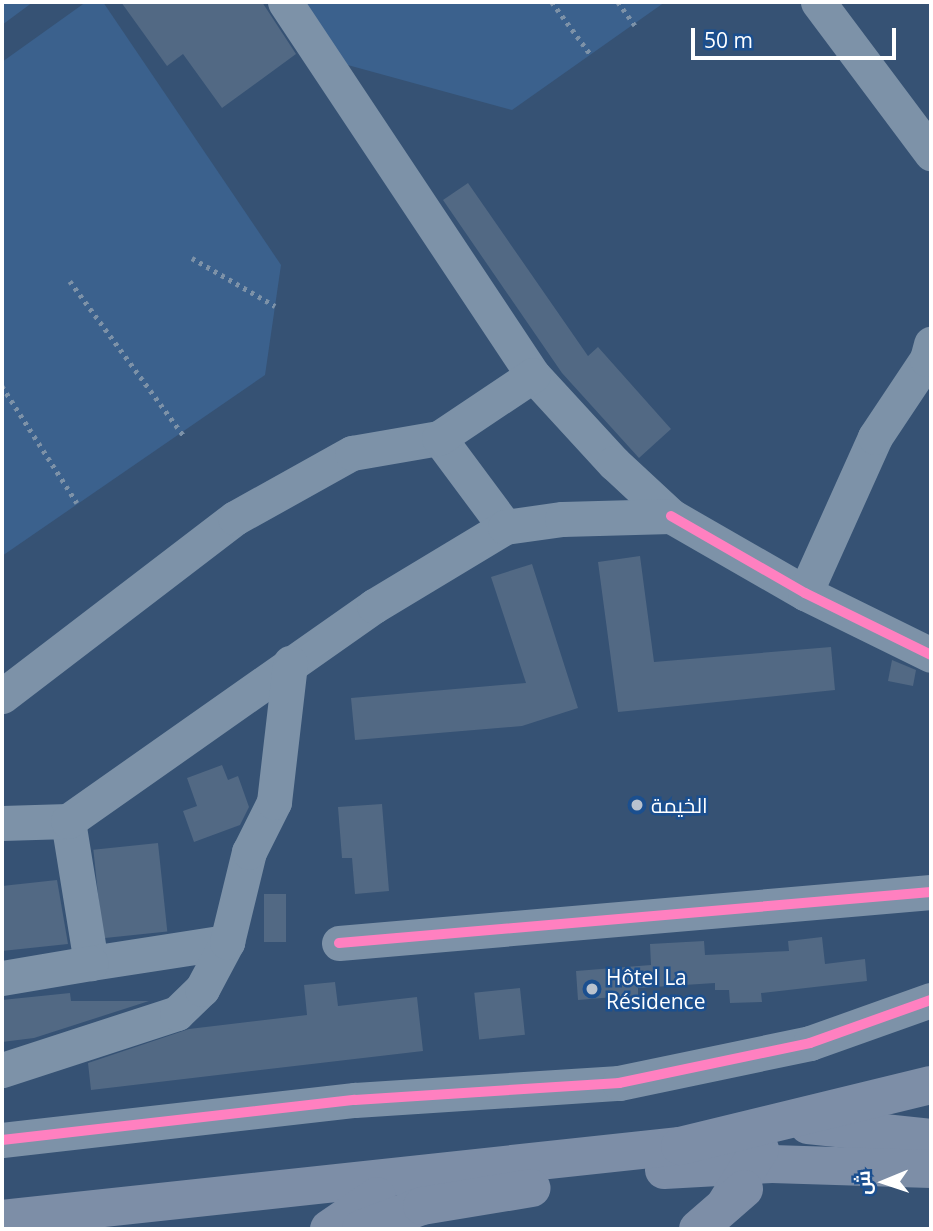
<!DOCTYPE html>
<html>
<head>
<meta charset="utf-8">
<style>
	body { margin:0 }
	#map { position:relative; width:933px; height:1231px; overflow:hidden; background:#365274; font-family:"Open Sans",Cairo,sans-serif }
	div>[style] { position:absolute }
	.water>* { inset:0; background:#3b618d }
	.building>* { inset:0; background:#526984; transform-origin:0 0 }
	.path>* { height:4.5px; margin-top:-2.25px; transform-origin:0; background:repeating-linear-gradient(90deg,#7d92a8 0 3.5px,transparent 0 8.5px) }
	.minor>* { height:35px; margin:-17.5px; padding:0 17.5px; transform-origin:17.5px; border-radius:17.5px; background:#7d92a8 }
	.major>* { height:38px; margin:-19px; padding:0 19px; transform-origin:19px; border-radius:19px; background:#7d8ea7 }
	.cycleway>* { height:10px; margin:-5px; padding:0 5px; transform-origin:5px; border-radius:5px; background:#ff80c0 }
	.dots>* { width:19px; height:19px; translate:-50% -50%; box-sizing:border-box; border:4px solid #1b4f8f; border-radius:50% }
	span { translate:-50% -50%; white-space:nowrap; text-align:center; line-height:1.15; -webkit-text-stroke:5px #1b4f8f; paint-order:stroke }
	.poi-label { font-size:21px; color:#fff }
	.left { translate:0 -50%; text-align:left }
	.frame { position:absolute; inset:0; border:4px solid #fff; pointer-events:none }
	.north { position:absolute; left:849px; top:1147px; width:70px; height:70px; -webkit-text-stroke:5px #1b4f8f; paint-order:stroke; rotate:268deg; font-size:19px; font-weight:700; line-height:28px; text-align:center; color:#fff }
	.north::after { content:''; display:block; margin:auto; width:24px; height:32px; background:#fff; clip-path:polygon(50% 0,100% 100%,50% 72%,0 100%) }
	.scale { position:absolute; left:691px; top:28px; width:205px; height:32px; box-sizing:border-box; border:4px solid #fff; border-top:0; padding-left:9px; font-size:21px; line-height:24px; white-space:nowrap; color:#fff; -webkit-text-stroke:5px #1b4f8f; paint-order:stroke }
</style>
</head>
<body>
<div id="map">
	<div class="water">
		<i style="clip-path:polygon(2px 2px,33px 2px,2px 25px)"></i>
		<i style="clip-path:polygon(86px 2px,103px 2px,281px 265px,265px 375px,2px 556px,2px 62px)"></i>
		<i style="clip-path:polygon(301px 2px,665px 2px,512px 110px,344px 64px)"></i>
	</div>
	<div class="building">
		<i style="clip-path:polygon(121px 2px,262px 2px,296px 54px,222px 108px,183px 54px,167px 66px)"></i>
		<i style="clip-path:polygon(468px 183px,588px 356px,598px 347px,671px 429px,639px 458px,562px 373px,443px 200px)"></i>
		<i style="clip-path:polygon(640px 556px,654px 662px,831px 647px,835px 690px,618px 712px,598px 562px)"></i>
		<i style="clip-path:polygon(532px 564px,578px 708px,522px 726px,355px 740px,351px 698px,526px 683px,491px 577px)"></i>
		<i style="clip-path:polygon(892px 660px,916px 670px,913px 686px,888px 681px)"></i>
		<i style="clip-path:polygon(222px 765px,228px 780px,238px 776px,249px 807px,240px 825px,194px 842px,183px 811px,197px 806px,187px 778px)"></i>
		<i style="clip-path:polygon(382px 804px,389px 891px,355px 894px,352px 858px,342px 858px,338px 807px)"></i>
		<i style="left:158px;top:843px;width:89px;height:65px;rotate:84deg"></i>
		<i style="clip-path:polygon(57px 880px,68px 944px,2px 951px,2px 886px)"></i>
		<i style="left:264px;top:894px;width:22px;height:48px"></i>
		<i style="clip-path:polygon(822px 937px,825px 964px,865px 959px,867px 981px,761px 993px,762px 1002px,730px 1003px,729px 990px,715px 990px,715px 983px,638px 988px,638px 995px,578px 1000px,576px 971px,651px 965px,650px 944px,704px 941px,705px 955px,789px 951px,788px 941px)"></i>
		<i style="clip-path:polygon(335px 982px,338px 1006px,417px 997px,423px 1051px,91px 1090px,88px 1063px,189px 1029px,307px 1015px,304px 985px)"></i>
		<i style="left:520px;top:988px;width:47px;height:46px;rotate:84deg"></i>
		<i style="clip-path:polygon(70px 993px,71px 1001px,149px 1001px,34px 1038px,2px 1042px,2px 1000px)"></i>
	</div>
	<div class="path">
		<i style="left:552px;top:2px;width:66px;rotate:53.7deg"></i>
		<i style="left:618px;top:2px;width:29px;rotate:54deg"></i>
		<i style="left:192px;top:258px;width:96px;rotate:30deg"></i>
		<i style="left:70px;top:281px;width:191px;rotate:53.7deg"></i>
		<i style="left:2px;top:386px;width:139px;rotate:57.3deg"></i>
	</div>
	<div class="minor">
		<i style="left:285px;top:2px;width:448px;rotate:56.4deg"></i>
		<i style="left:533px;top:375px;width:120px;rotate:47.4deg"></i>
		<i style="left:614px;top:463px;width:78px;rotate:42.9deg"></i>
		<i style="left:671px;top:516px;width:155px;rotate:29.9deg"></i>
		<i style="left:805px;top:593px;width:140px;rotate:26.2deg"></i>
		<i style="left:818px;top:2px;width:189px;rotate:53.2deg"></i>
		<i style="left:439px;top:438px;width:111px;rotate:53.4deg"></i>
		<i style="left:805px;top:593px;width:171px;rotate:-65.8deg"></i>
		<i style="left:875px;top:437px;width:94px;rotate:-56.3deg"></i>
		<i style="left:927px;top:359px;width:16px;rotate:-75deg"></i>
		<i style="left:2px;top:696px;width:293px;rotate:-37.4deg"></i>
		<i style="left:235px;top:518px;width:134px;rotate:-29.1deg"></i>
		<i style="left:352px;top:453px;width:88px;rotate:-9.8deg"></i>
		<i style="left:439px;top:438px;width:113px;rotate:-33.8deg"></i>
		<i style="left:68px;top:821px;width:144px;rotate:80.8deg"></i>
		<i style="left:91px;top:963px;width:138px;rotate:-8.8deg"></i>
		<i style="left:2px;top:823px;width:66px;rotate:-1.7deg"></i>
		<i style="left:68px;top:821px;width:374px;rotate:-35.1deg"></i>
		<i style="left:374px;top:606px;width:153px;rotate:-31.1deg"></i>
		<i style="left:505px;top:527px;width:58px;rotate:-8deg"></i>
		<i style="left:562px;top:519px;width:109px;rotate:-1.6deg"></i>
		<i style="left:339px;top:943px;width:594px;rotate:-4.92deg"></i>
		<i style="left:2px;top:978px;width:90px;rotate:-9.6deg"></i>
		<i style="left:2px;top:1070px;width:184px;rotate:-18deg"></i>
		<i style="left:177px;top:1013px;width:35px;rotate:-44deg"></i>
		<i style="left:202px;top:989px;width:53px;rotate:-62deg"></i>
		<i style="left:227px;top:942px;width:93px;rotate:-76.3deg"></i>
		<i style="left:249px;top:852px;width:56px;rotate:-63.4deg"></i>
		<i style="left:274px;top:802px;width:140px;rotate:-83.4deg"></i>
		<i style="left:2px;top:1140px;width:355px;rotate:-6.5deg"></i>
		<i style="left:355px;top:1100px;width:265px;rotate:-3.7deg"></i>
		<i style="left:619px;top:1083px;width:195px;rotate:-11.8deg"></i>
		<i style="left:810px;top:1043px;width:128px;rotate:-19.6deg"></i>
	</div>
	<div class="major">
		<i style="left:808px;top:1125px;width:124px;rotate:6deg"></i>
		<i style="left:664px;top:1170px;width:108px;rotate:-3.2deg"></i>
		<i style="left:772px;top:1164px;width:159px;rotate:1.8deg"></i>
		<i style="left:725px;top:1205px;width:66px;rotate:-58deg"></i>
		<i style="left:2px;top:1219px;width:682px;rotate:-6.15deg"></i>
		<i style="left:680px;top:1146px;width:258px;rotate:-13.7deg"></i>
		<i style="left:329px;top:1229px;width:58px;rotate:-34.5deg"></i>
		<i style="left:361px;top:1229px;width:65px;rotate:-20.7deg"></i>
		<i style="left:422px;top:1206px;width:111px;rotate:-9.3deg"></i>
		<i style="left:698px;top:1229px;width:61px;rotate:-41deg"></i>
	</div>
	<div class="cycleway">
		<i style="left:671px;top:516px;width:155px;rotate:29.9deg"></i>
		<i style="left:805px;top:593px;width:140px;rotate:26.2deg"></i>
		<i style="left:339px;top:943px;width:594px;rotate:-4.92deg"></i>
		<i style="left:2px;top:1140px;width:355px;rotate:-6.5deg"></i>
		<i style="left:355px;top:1100px;width:265px;rotate:-3.7deg"></i>
		<i style="left:619px;top:1083px;width:195px;rotate:-11.8deg"></i>
		<i style="left:810px;top:1043px;width:128px;rotate:-19.6deg"></i>
	</div>
	<div class="dots">
		<i style="left:637px;top:805px;background:#b9c2ce"></i>
		<i style="left:592px;top:989px;background:#b9c2ce"></i>
	</div>
	<div class="poi-label">
		<span class="left" style="left:651px;top:805px">الخيمة</span>
		<span class="left" style="left:606px;top:989px">Hôtel La<br>Résidence</span>
	</div>
	<div class="frame"></div>
	<div class="north">ش</div>
	<div class="scale">50 m</div>
</div>
</body>
</html>
